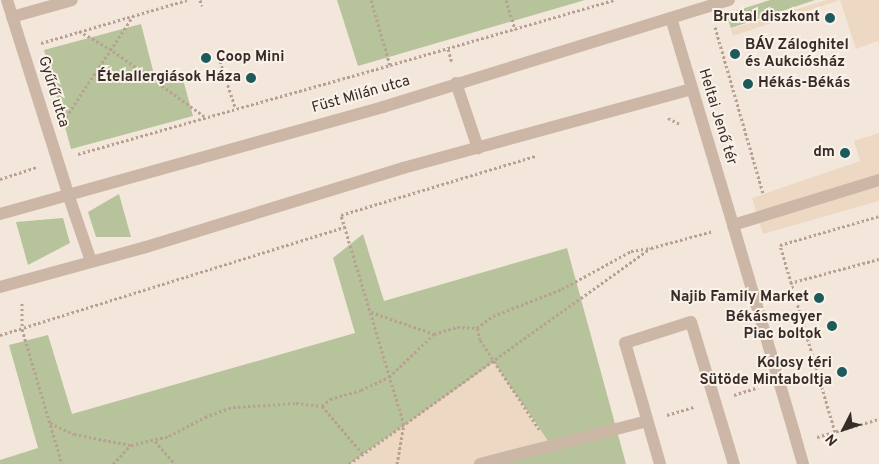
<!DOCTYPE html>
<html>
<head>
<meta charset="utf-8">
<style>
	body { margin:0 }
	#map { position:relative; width:879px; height:464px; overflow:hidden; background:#f3e7dc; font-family:Overpass,sans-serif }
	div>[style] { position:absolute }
	.green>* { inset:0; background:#b7c39b }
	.plaza>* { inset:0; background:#ecd8c3 }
	.path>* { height:3px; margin-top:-1.5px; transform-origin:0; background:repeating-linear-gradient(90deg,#b8a092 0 2.5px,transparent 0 5px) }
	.service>* { height:12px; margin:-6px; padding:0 6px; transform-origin:6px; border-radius:6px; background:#ccb7a7 }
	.pedestrian>* { height:12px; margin:-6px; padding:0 6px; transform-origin:6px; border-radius:6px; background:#ccb7a7 }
	.minor>* { height:12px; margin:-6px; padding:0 6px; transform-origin:6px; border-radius:6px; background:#ccb7a7 }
	.dots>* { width:14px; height:14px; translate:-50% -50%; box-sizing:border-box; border:2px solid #faf2e9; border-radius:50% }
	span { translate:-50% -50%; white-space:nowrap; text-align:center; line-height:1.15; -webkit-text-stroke:4px #faf2e9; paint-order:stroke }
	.poi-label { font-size:15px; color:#382c28; font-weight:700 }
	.right { translate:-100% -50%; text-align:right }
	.left { translate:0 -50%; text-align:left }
	.street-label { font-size:15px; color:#382c28 }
	.north { position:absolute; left:819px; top:404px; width:50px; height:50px; -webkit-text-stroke:4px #faf2e9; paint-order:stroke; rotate:229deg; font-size:14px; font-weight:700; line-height:20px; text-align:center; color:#382c28 }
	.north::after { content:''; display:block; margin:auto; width:18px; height:22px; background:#382c28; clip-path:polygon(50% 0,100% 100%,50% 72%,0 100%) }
</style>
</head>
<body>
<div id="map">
	<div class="green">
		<i style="clip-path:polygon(337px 0,585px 0,358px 66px)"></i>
		<i style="clip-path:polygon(770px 0,815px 0,731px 28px,726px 14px)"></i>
		<i style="clip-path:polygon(141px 24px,156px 82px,182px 76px,193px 116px,71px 149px,44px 50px)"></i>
		<i style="clip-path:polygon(119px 194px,131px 237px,96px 237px,88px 212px)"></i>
		<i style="clip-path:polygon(63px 218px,70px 243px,28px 265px,16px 222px)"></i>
		<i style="clip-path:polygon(363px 234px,384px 301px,567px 248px,626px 464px,0 464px,0 460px,38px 448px,9px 345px,48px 335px,72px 414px,355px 333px,333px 258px)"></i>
	</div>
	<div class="plaza">
		<i style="clip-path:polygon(827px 0,879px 0,879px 45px,878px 41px,856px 49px,840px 0,733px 36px,731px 29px)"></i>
		<i style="clip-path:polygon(879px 133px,879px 201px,763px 234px,752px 198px,860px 161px,854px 141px)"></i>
		<i style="clip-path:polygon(494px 362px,553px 448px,480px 464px,349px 464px)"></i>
	</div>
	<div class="path">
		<i style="left:200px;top:0;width:6px;rotate:72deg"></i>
		<i style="left:371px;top:0;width:68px;rotate:73.7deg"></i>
		<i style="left:390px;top:65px;width:233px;rotate:-16.2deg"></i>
		<i style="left:506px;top:0;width:31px;rotate:73deg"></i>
		<i style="left:715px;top:27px;width:173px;rotate:73.9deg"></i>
		<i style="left:79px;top:31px;width:34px;rotate:30deg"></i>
		<i style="left:109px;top:48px;width:117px;rotate:35.6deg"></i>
		<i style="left:41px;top:43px;width:152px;rotate:-16.4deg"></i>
		<i style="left:448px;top:49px;width:15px;rotate:74deg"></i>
		<i style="left:220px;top:61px;width:48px;rotate:71.9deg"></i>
		<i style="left:66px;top:117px;width:121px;rotate:-56.4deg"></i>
		<i style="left:668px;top:118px;width:13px;rotate:27deg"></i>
		<i style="left:78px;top:154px;width:324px;rotate:-15.9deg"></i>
		<i style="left:0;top:179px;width:40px;rotate:-18deg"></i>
		<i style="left:790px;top:283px;width:92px;rotate:-15.1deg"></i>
		<i style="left:22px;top:303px;width:26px;rotate:90deg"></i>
		<i style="left:22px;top:329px;width:141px;rotate:73.5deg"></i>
		<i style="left:371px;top:312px;width:67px;rotate:19.2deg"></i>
		<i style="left:477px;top:328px;width:12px;rotate:76deg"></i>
		<i style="left:480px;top:340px;width:107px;rotate:56.5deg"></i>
		<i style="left:0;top:335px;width:362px;rotate:-17.4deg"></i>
		<i style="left:734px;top:395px;width:26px;rotate:-18deg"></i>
		<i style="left:322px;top:406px;width:63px;rotate:49.5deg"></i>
		<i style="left:667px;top:415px;width:28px;rotate:-17deg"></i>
		<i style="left:50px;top:423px;width:26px;rotate:25deg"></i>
		<i style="left:74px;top:434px;width:57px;rotate:11.1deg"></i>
		<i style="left:835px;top:432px;width:195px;rotate:-106.4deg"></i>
		<i style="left:780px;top:245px;width:103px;rotate:-16.3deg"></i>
		<i style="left:817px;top:437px;width:65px;rotate:-16.2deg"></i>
		<i style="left:155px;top:441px;width:30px;rotate:49deg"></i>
		<i style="left:113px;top:464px;width:26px;rotate:-47deg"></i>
		<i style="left:131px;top:445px;width:39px;rotate:-13deg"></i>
		<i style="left:169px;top:436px;width:41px;rotate:-27.8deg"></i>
		<i style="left:205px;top:417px;width:30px;rotate:-20deg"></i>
		<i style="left:233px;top:407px;width:63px;rotate:-3.6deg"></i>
		<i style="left:296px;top:403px;width:26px;rotate:7deg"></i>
		<i style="left:322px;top:406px;width:11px;rotate:-41deg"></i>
		<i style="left:330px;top:399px;width:32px;rotate:-16deg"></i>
		<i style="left:361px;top:390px;width:31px;rotate:-25deg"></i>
		<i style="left:389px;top:377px;width:62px;rotate:-43.7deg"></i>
		<i style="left:434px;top:334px;width:24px;rotate:-17deg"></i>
		<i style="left:457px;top:327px;width:20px;rotate:3deg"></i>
		<i style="left:477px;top:328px;width:20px;rotate:-37deg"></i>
		<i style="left:493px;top:316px;width:74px;rotate:-21.4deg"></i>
		<i style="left:562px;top:289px;width:79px;rotate:-28.8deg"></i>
		<i style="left:631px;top:251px;width:20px;rotate:-9deg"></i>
		<i style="left:349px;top:464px;width:371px;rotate:-35.6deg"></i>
		<i style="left:651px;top:248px;width:64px;rotate:-15.3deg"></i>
		<i style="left:397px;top:464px;width:40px;rotate:-80deg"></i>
		<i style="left:404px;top:425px;width:219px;rotate:-106.7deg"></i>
		<i style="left:341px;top:215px;width:203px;rotate:-16.9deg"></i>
	</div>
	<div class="service">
		<i style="left:12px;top:17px;width:62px;rotate:-15.8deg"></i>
		<i style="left:456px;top:83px;width:69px;rotate:71.3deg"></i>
		<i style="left:68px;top:194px;width:71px;rotate:71.1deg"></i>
		<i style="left:733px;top:225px;width:220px;rotate:73.6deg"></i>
		<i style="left:660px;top:464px;width:126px;rotate:-106.1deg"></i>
		<i style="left:625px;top:343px;width:69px;rotate:-17.7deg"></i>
		<i style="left:691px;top:322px;width:148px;rotate:73.2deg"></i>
	</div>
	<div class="pedestrian">
		<i style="left:733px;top:225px;width:153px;rotate:-17.1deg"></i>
		<i style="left:480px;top:464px;width:172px;rotate:-14.4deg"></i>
	</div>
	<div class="minor">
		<i style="left:7px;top:0;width:203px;rotate:72.5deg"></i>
		<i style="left:671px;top:18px;width:216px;rotate:73.3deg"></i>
		<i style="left:0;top:214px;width:398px;rotate:-15.6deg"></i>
		<i style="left:383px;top:107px;width:362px;rotate:-17.2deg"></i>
		<i style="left:0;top:287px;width:151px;rotate:-15.3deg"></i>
		<i style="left:146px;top:247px;width:269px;rotate:-17.1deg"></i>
		<i style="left:403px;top:168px;width:299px;rotate:-15.3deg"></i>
		<i style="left:795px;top:436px;width:29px;rotate:74deg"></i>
	</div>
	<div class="dots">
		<i style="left:830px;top:18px;background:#1c5a5b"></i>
		<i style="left:735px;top:54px;background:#1c5a5b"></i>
		<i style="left:206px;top:58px;background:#1c5a5b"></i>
		<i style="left:251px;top:78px;background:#1c5a5b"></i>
		<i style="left:748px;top:84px;background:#1c5a5b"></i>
		<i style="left:845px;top:153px;background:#1c5a5b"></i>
		<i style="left:819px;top:298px;background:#1c5a5b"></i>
		<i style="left:832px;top:326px;background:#1c5a5b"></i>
		<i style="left:842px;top:372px;background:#1c5a5b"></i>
	</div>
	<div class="poi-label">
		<span class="right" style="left:820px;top:18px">Brutal diszkont</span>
		<span class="left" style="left:745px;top:54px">BÁV Záloghitel<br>és Aukciósház</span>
		<span class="left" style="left:216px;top:58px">Coop Mini</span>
		<span class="right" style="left:241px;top:78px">Ételallergiások Háza</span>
		<span class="left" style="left:758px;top:84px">Hékás-Békás</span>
		<span class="right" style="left:835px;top:153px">dm</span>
		<span class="right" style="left:809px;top:298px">Najib Family Market</span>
		<span class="right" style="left:822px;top:326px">Békásmegyer<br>Piac boltok</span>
		<span class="right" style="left:832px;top:372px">Kolosy téri<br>Sütöde Mintaboltja</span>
	</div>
	<div class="street-label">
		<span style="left:53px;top:92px;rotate:73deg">Gyűrű utca</span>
		<span style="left:361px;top:95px;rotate:-16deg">Füst Milán utca</span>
		<span style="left:717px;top:117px;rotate:73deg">Heltai Jenő tér</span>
	</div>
	<div class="north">N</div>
</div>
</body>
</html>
